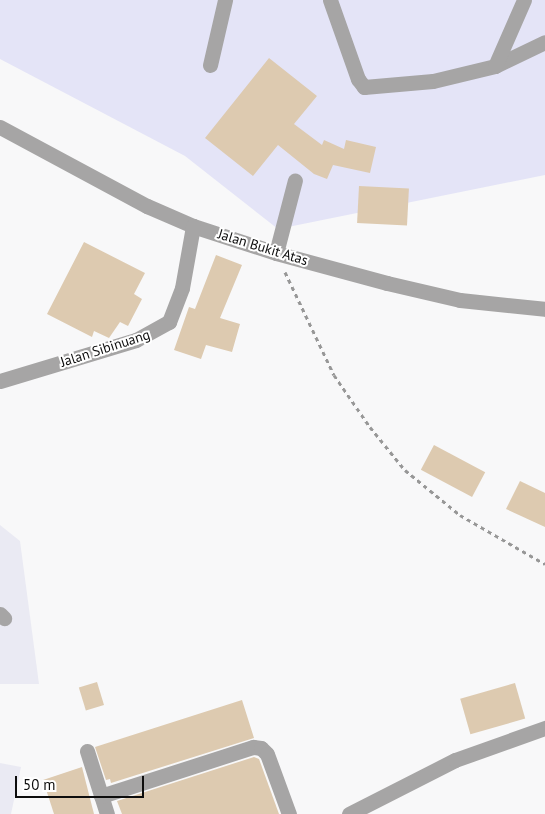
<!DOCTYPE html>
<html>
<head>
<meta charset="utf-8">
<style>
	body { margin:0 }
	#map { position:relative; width:545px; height:814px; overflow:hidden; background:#f8f8f9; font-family:"PT Sans",sans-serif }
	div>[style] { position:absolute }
	.built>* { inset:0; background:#eaeaf3 }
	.green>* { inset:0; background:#e4e4f7 }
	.building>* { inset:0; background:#ddcab0; transform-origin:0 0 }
	.path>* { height:3px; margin-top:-1.5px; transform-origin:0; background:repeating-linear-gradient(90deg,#979797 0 4px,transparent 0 8px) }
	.minor>* { height:15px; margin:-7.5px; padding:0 7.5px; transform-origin:7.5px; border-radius:7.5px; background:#a6a5a5 }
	span { translate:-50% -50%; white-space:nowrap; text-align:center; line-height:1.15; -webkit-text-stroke:4px #fff; paint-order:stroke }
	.street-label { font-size:14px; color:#0d0d0d }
	.scale { position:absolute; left:15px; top:776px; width:129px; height:22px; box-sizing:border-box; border:2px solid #0d0d0d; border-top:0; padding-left:6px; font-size:15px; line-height:18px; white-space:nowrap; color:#0d0d0d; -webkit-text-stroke:4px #fff; paint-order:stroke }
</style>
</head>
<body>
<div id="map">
	<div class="built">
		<i style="clip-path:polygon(0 525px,20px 541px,39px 684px,0 684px)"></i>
		<i style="clip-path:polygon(0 763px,21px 767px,11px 814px,0 814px)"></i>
	</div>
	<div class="green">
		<i style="clip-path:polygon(0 0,545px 0,545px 175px,278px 229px,185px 156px,0 59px)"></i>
	</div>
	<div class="building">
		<i style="clip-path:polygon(269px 58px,317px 96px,294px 124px,322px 145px,324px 140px,344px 149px,346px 140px,376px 147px,370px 173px,333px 165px,327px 179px,314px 174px,278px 145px,253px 176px,205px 138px)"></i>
		<i style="left:359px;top:186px;width:50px;height:37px;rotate:3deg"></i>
		<i style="clip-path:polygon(84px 242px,145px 273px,134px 294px,142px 299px,128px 326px,120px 322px,109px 338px,94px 331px,92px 337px,47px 314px)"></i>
		<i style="clip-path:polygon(216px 255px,242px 265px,220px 318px,240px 324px,232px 352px,206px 345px,201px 359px,174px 350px,189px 307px,195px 309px)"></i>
		<i style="left:434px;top:445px;width:58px;height:28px;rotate:28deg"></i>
		<i style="clip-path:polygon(520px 481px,545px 493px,545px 527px,506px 509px)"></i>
		<i style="left:97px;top:682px;width:24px;height:19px;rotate:73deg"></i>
		<i style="left:515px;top:683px;width:37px;height:57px;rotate:74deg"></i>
		<i style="clip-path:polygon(242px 700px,254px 738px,111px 783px,110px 779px,106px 780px,95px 747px)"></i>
		<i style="clip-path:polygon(254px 757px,259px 759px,279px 814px,122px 814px,117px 801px)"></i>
		<i style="clip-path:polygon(82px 767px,94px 814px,54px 814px,43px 780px)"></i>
	</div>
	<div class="path">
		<i style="left:285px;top:272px;width:114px;rotate:64.6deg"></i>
		<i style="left:334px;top:375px;width:63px;rotate:55.3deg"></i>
		<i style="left:370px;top:427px;width:55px;rotate:50.9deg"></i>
		<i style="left:405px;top:470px;width:71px;rotate:39.3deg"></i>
		<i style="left:460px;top:515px;width:98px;rotate:30deg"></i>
	</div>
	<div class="minor">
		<i style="left:330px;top:0;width:84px;rotate:70.5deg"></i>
		<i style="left:358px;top:79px;width:10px;rotate:53deg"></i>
		<i style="left:364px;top:87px;width:69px;rotate:-5deg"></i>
		<i style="left:433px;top:81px;width:64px;rotate:-13.6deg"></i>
		<i style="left:495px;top:66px;width:55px;rotate:-25.6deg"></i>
		<i style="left:210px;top:65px;width:67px;rotate:-77deg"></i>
		<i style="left:495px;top:66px;width:72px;rotate:-66.3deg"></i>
		<i style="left:0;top:127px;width:167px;rotate:28.3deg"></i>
		<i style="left:147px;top:206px;width:50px;rotate:23.5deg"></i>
		<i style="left:193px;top:226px;width:87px;rotate:18deg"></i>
		<i style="left:276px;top:253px;width:115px;rotate:15.1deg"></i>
		<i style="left:387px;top:283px;width:75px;rotate:13.1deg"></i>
		<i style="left:460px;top:300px;width:85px;rotate:6deg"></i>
		<i style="left:276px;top:253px;width:75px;rotate:-75.4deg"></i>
		<i style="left:0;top:381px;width:142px;rotate:-16.8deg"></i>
		<i style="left:136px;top:340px;width:38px;rotate:-29deg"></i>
		<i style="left:169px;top:322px;width:36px;rotate:-69deg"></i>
		<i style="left:182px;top:288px;width:63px;rotate:-79.9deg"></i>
		<i style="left:0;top:614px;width:6px;rotate:45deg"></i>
		<i style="left:87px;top:751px;width:66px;rotate:72.4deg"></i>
		<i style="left:101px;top:796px;width:160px;rotate:-17.9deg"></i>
		<i style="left:253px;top:747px;width:8px;rotate:7deg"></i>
		<i style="left:261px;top:748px;width:8px;rotate:45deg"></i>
		<i style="left:267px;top:754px;width:64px;rotate:69.9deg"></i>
		<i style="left:349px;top:814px;width:119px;rotate:-27deg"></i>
		<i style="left:455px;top:760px;width:96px;rotate:-19.6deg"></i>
	</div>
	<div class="street-label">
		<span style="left:263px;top:247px;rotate:17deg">Jalan Bukit Atas</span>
		<span style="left:105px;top:348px;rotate:-18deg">Jalan Sibinuang</span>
	</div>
	<div class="scale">50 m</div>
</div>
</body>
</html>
